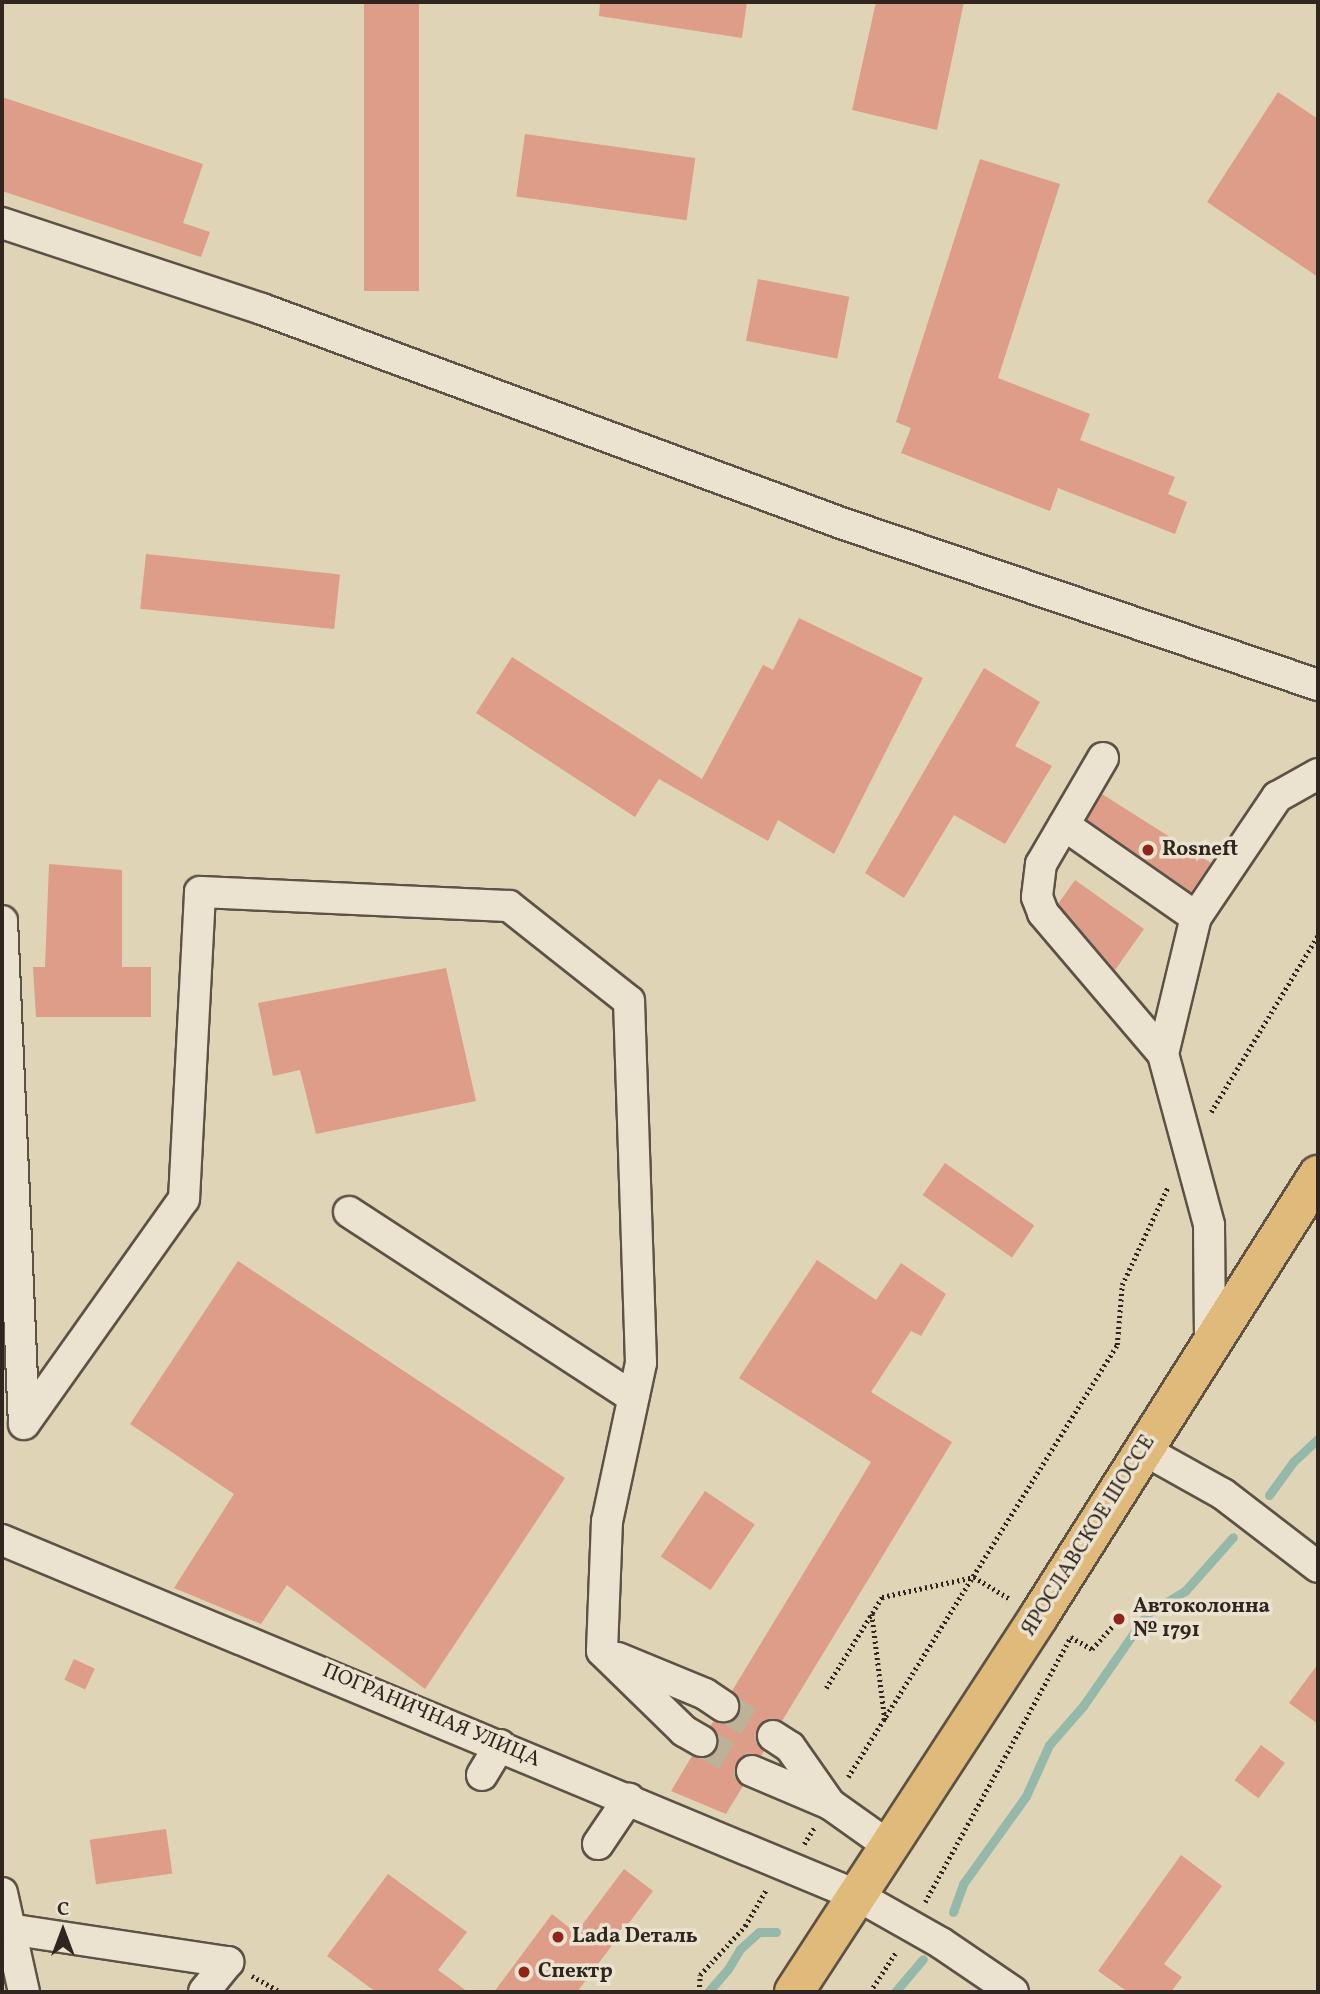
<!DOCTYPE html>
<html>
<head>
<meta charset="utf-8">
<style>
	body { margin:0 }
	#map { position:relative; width:1320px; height:1994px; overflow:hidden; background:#e0d4b6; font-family:Vollkorn,serif }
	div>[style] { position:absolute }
	.stream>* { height:9px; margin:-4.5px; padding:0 4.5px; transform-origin:4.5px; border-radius:4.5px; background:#94b8a9 }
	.building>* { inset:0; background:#dd9d88; transform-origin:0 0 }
	.minor-tunnel>* { height:30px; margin-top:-15px; transform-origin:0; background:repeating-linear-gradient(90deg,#bdb198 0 30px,transparent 0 45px) }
	.path>* { height:4.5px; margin-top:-2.25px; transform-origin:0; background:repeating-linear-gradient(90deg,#31261f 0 2px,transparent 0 5.5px) }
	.roads { filter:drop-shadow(2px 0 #5d5245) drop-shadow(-2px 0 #5d5245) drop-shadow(0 2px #5d5245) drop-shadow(0 -2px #5d5245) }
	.minor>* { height:30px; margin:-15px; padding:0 15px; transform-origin:15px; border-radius:15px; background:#ebe3d0 }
	.major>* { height:38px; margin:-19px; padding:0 19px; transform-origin:19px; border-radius:19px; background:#e0ba7b }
	.dots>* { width:19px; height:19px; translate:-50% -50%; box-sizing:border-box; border:4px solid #ebe3d0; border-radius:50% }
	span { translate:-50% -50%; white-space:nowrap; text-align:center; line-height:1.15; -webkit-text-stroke:7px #ebe3d0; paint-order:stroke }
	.poi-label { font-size:21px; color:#31261f; font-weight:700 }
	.left { translate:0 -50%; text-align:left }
	.street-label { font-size:21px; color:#31261f }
	.frame { position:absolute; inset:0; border:4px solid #31261f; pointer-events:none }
	.north { position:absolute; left:28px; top:1896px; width:70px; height:70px; -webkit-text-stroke:5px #ebe3d0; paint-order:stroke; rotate:0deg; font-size:19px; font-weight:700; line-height:28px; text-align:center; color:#31261f }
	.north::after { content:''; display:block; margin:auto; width:24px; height:32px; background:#31261f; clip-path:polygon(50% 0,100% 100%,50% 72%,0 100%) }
</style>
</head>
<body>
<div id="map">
	<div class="stream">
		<i style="left:1269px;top:1495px;width:41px;rotate:-54deg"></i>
		<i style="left:1293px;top:1462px;width:34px;rotate:-43deg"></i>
		<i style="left:953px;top:1912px;width:30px;rotate:-70deg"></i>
		<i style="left:963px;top:1884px;width:108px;rotate:-54.4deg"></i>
		<i style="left:1026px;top:1796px;width:56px;rotate:-65.7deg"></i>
		<i style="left:1049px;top:1745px;width:52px;rotate:-48.9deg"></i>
		<i style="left:1083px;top:1706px;width:112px;rotate:-55.2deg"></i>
		<i style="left:1147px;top:1614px;width:44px;rotate:-31.2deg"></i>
		<i style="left:1185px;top:1591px;width:72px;rotate:-48.4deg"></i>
		<i style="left:708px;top:1992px;width:30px;rotate:-49deg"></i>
		<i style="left:728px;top:1969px;width:23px;rotate:-59deg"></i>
		<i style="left:740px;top:1949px;width:25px;rotate:-42deg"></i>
		<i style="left:759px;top:1932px;width:17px"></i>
		<i style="left:895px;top:1992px;width:43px;rotate:-49.7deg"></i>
	</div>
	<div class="building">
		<i style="left:364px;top:2px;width:55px;height:289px"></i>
		<i style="clip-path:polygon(600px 2px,747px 2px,742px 38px,599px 16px)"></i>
		<i style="clip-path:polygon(876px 2px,964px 2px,937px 130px,852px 110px)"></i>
		<i style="clip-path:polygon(1278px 92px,1318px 119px,1318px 277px,1207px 202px)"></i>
		<i style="clip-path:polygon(2px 97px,203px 164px,183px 223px,210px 232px,201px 257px,2px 191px)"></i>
		<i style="left:525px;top:134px;width:172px;height:63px;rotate:8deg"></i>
		<i style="clip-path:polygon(980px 159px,1060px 184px,998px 378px,1090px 414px,1080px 440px,1175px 477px,1168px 494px,1187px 502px,1175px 534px,1058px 488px,1050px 511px,901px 453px,911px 428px,896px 422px)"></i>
		<i style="left:758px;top:279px;width:93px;height:63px;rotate:11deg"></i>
		<i style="left:146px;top:554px;width:195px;height:55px;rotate:6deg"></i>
		<i style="clip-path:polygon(799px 618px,923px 678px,834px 854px,778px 820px,768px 841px,659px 779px,635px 817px,476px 713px,512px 657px,702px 779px,763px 665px,773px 670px)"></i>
		<i style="clip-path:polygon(984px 668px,1040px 702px,1015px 746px,1052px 766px,1005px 844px,954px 815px,904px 898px,865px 873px)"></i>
		<i style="clip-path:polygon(1102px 794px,1211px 863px,1191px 892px,1087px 820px)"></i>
		<i style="clip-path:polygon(49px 864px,122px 870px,122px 967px,151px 967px,151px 1017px,36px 1017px,33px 967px,45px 967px)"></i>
		<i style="clip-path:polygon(1075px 880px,1144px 929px,1115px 970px,1058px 904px)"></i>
		<i style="clip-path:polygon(446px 968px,476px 1101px,316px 1134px,300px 1070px,273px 1076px,258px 1003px)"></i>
		<i style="left:945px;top:1163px;width:109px;height:39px;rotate:35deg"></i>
		<i style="clip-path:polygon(817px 1260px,876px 1300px,901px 1263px,946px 1294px,921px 1336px,911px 1331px,871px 1392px,952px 1442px,782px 1721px,766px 1720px,758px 1727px,757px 1743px,764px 1751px,761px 1756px,751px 1754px,742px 1757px,736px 1764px,735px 1774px,743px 1786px,726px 1814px,671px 1791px,692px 1756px,702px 1758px,716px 1750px,718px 1740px,710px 1726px,714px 1721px,730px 1722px,738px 1715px,739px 1699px,732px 1691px,871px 1462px,739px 1378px)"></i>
		<i style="clip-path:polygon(238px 1261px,565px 1478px,425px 1689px,287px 1585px,261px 1624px,174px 1588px,234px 1494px,130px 1424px)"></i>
		<i style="left:705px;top:1491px;width:60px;height:79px;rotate:34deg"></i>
		<i style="left:74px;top:1659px;width:23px;height:23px;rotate:25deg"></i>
		<i style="clip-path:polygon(1318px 1664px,1318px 1724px,1289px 1703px)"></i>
		<i style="left:1261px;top:1745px;width:30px;height:44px;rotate:37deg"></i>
		<i style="left:166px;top:1829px;width:45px;height:77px;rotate:82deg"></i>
		<i style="clip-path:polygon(1181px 1855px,1222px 1886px,1164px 1964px,1182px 1977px,1171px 1992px,1128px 1992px,1098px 1971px)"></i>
		<i style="clip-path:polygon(624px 1869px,653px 1891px,577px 1992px,494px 1992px,552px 1914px,576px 1933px)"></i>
		<i style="clip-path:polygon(388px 1874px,467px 1932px,438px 1970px,468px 1992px,376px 1992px,327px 1956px)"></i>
	</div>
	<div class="minor-tunnel">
		<i style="left:723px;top:1706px;width:58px;rotate:31deg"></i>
		<i style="left:701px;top:1741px;width:59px;rotate:30.5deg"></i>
	</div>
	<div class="path">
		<i style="left:1211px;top:1112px;width:207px;rotate:-58.8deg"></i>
		<i style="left:872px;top:1614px;width:107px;rotate:83deg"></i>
		<i style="left:1071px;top:1637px;width:24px;rotate:30deg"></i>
		<i style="left:1092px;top:1649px;width:40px;rotate:-48deg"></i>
		<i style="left:826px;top:1688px;width:107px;rotate:-58.4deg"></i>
		<i style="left:882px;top:1597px;width:94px;rotate:-12.3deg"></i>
		<i style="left:974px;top:1577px;width:42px;rotate:31.4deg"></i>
		<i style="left:848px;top:1777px;width:509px;rotate:-58.09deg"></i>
		<i style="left:1117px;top:1345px;width:60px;rotate:-85.2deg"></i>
		<i style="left:1122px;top:1285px;width:108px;rotate:-64.9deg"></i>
		<i style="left:804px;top:1844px;width:19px;rotate:-58deg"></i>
		<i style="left:925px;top:1902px;width:303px;rotate:-61.2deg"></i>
		<i style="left:252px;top:1976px;width:33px;rotate:29deg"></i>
		<i style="left:699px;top:1992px;width:17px;rotate:-87deg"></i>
		<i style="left:700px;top:1975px;width:67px;rotate:-47.4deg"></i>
		<i style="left:745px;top:1926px;width:42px;rotate:-59.7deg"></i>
		<i style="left:870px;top:1992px;width:48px;rotate:-57deg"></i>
	</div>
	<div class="roads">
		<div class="minor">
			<i style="left:2px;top:223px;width:274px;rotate:18.3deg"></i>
			<i style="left:262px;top:309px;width:620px;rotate:20.28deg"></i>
			<i style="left:844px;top:524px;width:501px;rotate:18.76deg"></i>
			<i style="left:1103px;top:758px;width:123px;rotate:120.3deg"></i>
			<i style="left:1041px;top:864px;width:33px;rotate:97deg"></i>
			<i style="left:1037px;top:897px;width:17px;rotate:69deg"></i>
			<i style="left:1043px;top:913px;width:185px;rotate:49.6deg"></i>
			<i style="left:1163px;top:1054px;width:177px;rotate:74.9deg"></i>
			<i style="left:1209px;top:1225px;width:120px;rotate:89.5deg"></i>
			<i style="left:1064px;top:825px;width:161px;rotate:34.9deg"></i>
			<i style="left:2px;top:921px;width:503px;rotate:87.5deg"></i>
			<i style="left:24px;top:1424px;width:276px;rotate:-54.6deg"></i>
			<i style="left:184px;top:1199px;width:307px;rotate:-87deg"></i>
			<i style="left:200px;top:892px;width:309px;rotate:2.6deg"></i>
			<i style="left:509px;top:906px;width:153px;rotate:38.4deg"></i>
			<i style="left:629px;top:1001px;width:362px;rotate:88.1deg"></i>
			<i style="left:641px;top:1363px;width:162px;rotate:102.1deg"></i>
			<i style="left:607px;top:1521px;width:130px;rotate:92.2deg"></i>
			<i style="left:602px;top:1651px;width:115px;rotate:44.3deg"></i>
			<i style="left:684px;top:1731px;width:20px;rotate:30deg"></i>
			<i style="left:1163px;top:1054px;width:141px;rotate:-76.5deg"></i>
			<i style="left:1196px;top:917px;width:145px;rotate:-56deg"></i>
			<i style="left:1277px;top:797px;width:47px;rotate:-29.3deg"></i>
			<i style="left:349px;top:1212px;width:339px;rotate:33.1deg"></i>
			<i style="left:1144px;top:1450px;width:90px;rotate:29.1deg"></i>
			<i style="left:1223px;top:1494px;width:120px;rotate:37.5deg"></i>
			<i style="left:2px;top:1540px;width:927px;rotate:22.58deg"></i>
			<i style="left:858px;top:1896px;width:95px;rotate:29.5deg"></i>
			<i style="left:941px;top:1943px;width:87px;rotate:34.2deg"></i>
			<i style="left:618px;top:1658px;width:94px;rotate:22.5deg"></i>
			<i style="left:705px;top:1694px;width:22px;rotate:34deg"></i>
			<i style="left:773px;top:1736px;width:20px;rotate:33deg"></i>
			<i style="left:790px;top:1747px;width:70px;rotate:54.9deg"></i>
			<i style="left:752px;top:1771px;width:85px;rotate:22.9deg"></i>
			<i style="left:830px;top:1804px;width:72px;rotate:35.4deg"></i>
			<i style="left:482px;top:1775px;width:35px;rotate:-59deg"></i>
			<i style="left:598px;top:1844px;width:55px;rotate:-56deg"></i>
			<i style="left:2px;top:1893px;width:101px;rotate:77.5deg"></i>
			<i style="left:2px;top:1928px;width:229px;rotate:8.6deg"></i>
			<i style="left:228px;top:1962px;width:38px;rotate:129deg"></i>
		</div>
		<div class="major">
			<i style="left:794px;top:1992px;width:449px;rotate:-56.9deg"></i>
			<i style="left:1039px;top:1616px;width:522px;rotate:-57.68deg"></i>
		</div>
	</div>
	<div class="dots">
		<i style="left:1148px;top:850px;background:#8f2418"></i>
		<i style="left:1119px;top:1619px;background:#8f2418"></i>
		<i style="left:558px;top:1937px;background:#8f2418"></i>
		<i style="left:524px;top:1972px;background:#8f2418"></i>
	</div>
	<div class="poi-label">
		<span class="left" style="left:1162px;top:850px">Rosneft</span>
		<span class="left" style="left:1133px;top:1619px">Автоколонна<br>№ 1791</span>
		<span class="left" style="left:572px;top:1937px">Lada Dеталь</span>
		<span class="left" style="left:538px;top:1972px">Спектр</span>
	</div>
	<div class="street-label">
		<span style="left:1089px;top:1536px;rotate:-58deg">ЯРОСЛАВСКОЕ ШОССЕ</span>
		<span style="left:431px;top:1716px;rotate:23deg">ПОГРАНИЧНАЯ УЛИЦА</span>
	</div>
	<div class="frame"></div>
	<div class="north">С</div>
</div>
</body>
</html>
